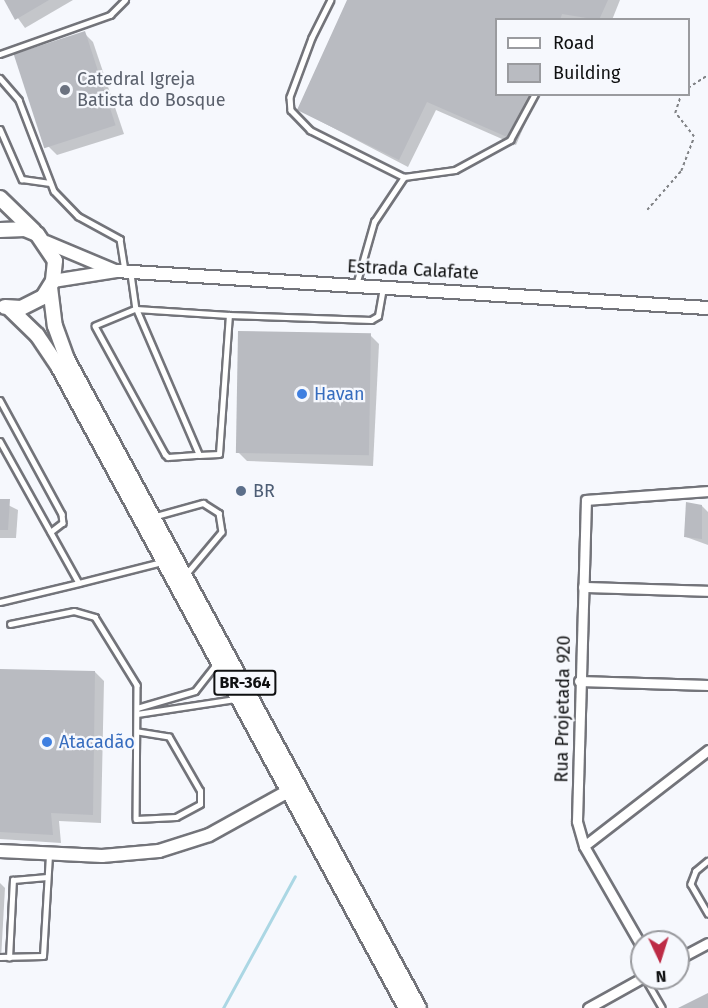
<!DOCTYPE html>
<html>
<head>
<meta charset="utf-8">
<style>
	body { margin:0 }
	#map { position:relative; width:708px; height:1008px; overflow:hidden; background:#f6f8fd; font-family:"Fira Sans",sans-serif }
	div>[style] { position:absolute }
	.shadow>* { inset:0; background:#0003 }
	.stream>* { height:3px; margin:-1.5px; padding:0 1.5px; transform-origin:1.5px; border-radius:1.5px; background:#abd7e4 }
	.building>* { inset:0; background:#b9bbc1; transform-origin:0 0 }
	.path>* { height:1.5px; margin-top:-0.75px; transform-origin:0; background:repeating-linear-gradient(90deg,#808285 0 3px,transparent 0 6px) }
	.roads { filter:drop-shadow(2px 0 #73747a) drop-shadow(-2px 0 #73747a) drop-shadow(0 2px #73747a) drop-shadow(0 -2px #73747a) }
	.lane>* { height:4.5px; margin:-2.25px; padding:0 2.25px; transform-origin:2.25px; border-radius:2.25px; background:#fff }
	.street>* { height:9px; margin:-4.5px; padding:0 4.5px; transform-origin:4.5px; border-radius:4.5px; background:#fff }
	.secondary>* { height:12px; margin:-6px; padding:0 6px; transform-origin:6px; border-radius:6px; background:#fff }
	.primary>* { height:14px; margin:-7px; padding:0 7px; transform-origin:7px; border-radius:7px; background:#fff }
	.dots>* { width:16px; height:16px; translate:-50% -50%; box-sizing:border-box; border:3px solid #f6f8fd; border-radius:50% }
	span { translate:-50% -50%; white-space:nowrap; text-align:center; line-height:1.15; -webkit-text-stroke:4.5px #f6f8fd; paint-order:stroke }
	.shield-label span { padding:2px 4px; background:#f6f8fd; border:2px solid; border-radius:4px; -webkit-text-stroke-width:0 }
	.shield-label { font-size:16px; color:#0f1011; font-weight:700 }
	.worship-label { font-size:18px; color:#5b616d }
	.left { translate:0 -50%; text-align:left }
	.street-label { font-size:18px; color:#0f1011 }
	.shop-label { font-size:18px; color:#366cbe }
	.service-label { font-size:18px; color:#4e5e75 }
	.legend { position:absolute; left:495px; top:18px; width:195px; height:78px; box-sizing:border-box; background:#f6f8fd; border:2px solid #9a9b9f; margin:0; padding:8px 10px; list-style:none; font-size:18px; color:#0f1011 }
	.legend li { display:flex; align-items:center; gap:12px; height:30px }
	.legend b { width:30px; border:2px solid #9a9b9f }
	.north { position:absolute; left:630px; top:930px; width:60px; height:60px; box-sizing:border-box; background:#f6f8fd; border:2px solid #9a9b9f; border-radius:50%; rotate:176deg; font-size:16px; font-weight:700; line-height:24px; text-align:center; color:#0f1011 }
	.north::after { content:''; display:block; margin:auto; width:21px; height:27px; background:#bd2c46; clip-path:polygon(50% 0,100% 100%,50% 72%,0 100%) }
</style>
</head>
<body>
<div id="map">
	<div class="shadow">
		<i style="clip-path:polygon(5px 0,73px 0,25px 28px)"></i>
		<i style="clip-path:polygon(348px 0,620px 0,612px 20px,496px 20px,496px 94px,538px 94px,516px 145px,436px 110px,408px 167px,299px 110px)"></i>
		<i style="clip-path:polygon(84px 33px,93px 42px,124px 134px,57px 155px,48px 146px)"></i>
		<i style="clip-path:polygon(370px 335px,379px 344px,373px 466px,247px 461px,238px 452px)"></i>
		<i style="clip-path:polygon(0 501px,18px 510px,16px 538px,0 538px)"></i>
		<i style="clip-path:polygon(702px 506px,708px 512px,708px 545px,686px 537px)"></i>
		<i style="clip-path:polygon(0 671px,95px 672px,104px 681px,101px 823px,59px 821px,61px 843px,0 839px)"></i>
		<i style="clip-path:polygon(0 883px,5px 888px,1px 959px,0 959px)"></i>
	</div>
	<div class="stream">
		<i style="left:223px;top:1008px;width:150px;rotate:-61.4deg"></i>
	</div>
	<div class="building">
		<i style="clip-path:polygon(4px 0,49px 0,15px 20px)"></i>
		<i style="clip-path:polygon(347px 0,608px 0,599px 20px,562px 14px,560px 20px,496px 20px,496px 94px,529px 94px,507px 137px,427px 102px,399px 160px,297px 110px)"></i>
		<i style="left:85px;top:31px;width:99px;height:75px;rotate:72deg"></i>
		<i style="left:238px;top:331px;width:133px;height:122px;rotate:1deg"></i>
		<i style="clip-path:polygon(0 499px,10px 499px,8px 530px,0 530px)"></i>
		<i style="clip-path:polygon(686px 502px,702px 505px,702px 539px,684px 537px)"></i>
		<i style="clip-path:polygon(0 669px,95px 671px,93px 815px,51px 813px,53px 835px,0 832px)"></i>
		<i style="clip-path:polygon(708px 993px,708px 1008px,678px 1008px)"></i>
	</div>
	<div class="path">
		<i style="left:688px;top:88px;width:24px;rotate:-33deg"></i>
		<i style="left:647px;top:210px;width:52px;rotate:-48.9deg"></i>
		<i style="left:681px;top:171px;width:36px;rotate:-69deg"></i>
		<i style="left:694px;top:137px;width:31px;rotate:-128deg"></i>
		<i style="left:675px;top:113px;width:20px;rotate:-72deg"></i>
	</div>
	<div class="roads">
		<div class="lane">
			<i style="left:331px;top:0;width:42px;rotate:116.6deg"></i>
			<i style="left:312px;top:38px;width:63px;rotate:110.4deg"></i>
			<i style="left:290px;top:97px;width:13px;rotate:86deg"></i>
			<i style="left:291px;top:110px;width:28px;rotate:46deg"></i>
			<i style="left:310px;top:130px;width:105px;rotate:26.6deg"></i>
			<i style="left:0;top:54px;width:117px;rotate:-19.5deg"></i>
			<i style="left:110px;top:15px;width:21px;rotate:-45deg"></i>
			<i style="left:0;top:78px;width:29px;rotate:49deg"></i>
			<i style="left:19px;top:100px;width:97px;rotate:69deg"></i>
			<i style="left:54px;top:191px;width:35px;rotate:46deg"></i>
			<i style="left:78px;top:216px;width:48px;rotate:28.7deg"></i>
			<i style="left:120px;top:239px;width:33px;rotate:81deg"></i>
			<i style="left:0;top:129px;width:55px;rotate:66.3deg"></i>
			<i style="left:22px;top:179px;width:28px;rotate:8deg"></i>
			<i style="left:131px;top:274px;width:35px;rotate:82deg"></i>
			<i style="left:136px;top:309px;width:93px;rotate:3.7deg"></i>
			<i style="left:229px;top:315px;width:142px;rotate:2deg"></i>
			<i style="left:371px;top:320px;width:8px;rotate:-30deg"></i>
			<i style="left:378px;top:316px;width:27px;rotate:-80deg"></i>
			<i style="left:356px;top:285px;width:66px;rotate:-74.1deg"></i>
			<i style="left:374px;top:222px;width:54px;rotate:-56.3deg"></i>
			<i style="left:404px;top:177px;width:51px;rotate:-7.8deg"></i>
			<i style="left:455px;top:170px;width:63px;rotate:-28.6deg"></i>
			<i style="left:510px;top:140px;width:52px;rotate:-61.5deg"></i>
			<i style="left:0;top:400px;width:130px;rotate:61.5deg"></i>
			<i style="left:62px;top:514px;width:9px;rotate:84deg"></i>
			<i style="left:63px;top:523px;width:15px;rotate:143deg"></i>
			<i style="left:0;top:441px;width:162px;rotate:60.9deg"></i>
			<i style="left:79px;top:583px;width:86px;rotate:-14.2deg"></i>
			<i style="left:199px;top:455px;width:159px;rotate:-113.3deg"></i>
			<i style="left:136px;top:309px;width:44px;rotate:157.5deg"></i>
			<i style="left:95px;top:326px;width:146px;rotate:61.3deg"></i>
			<i style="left:165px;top:454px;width:4px;rotate:45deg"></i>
			<i style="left:168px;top:457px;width:31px;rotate:-4deg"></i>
			<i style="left:199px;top:455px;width:20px;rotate:-3deg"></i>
			<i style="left:219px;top:454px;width:139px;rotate:-85.9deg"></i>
			<i style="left:156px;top:516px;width:49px;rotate:-15.5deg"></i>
			<i style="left:203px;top:503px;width:19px;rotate:32deg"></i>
			<i style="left:219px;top:513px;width:19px;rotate:81deg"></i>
			<i style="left:222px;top:532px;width:56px;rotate:129.9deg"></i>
			<i style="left:0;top:602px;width:81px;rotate:-13.5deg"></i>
			<i style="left:10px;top:624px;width:65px;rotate:-11.5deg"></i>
			<i style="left:74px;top:611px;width:22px;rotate:16deg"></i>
			<i style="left:95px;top:617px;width:80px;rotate:58.3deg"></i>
			<i style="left:137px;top:685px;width:134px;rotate:90.4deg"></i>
			<i style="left:136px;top:819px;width:40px;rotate:-2.9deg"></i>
			<i style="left:176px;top:817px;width:27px;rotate:-28deg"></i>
			<i style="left:200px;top:804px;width:13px;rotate:-90deg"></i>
			<i style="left:200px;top:791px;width:62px;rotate:-119.9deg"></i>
			<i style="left:169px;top:737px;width:31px;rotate:-171deg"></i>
			<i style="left:137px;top:708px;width:60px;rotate:-16.3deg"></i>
			<i style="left:195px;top:691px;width:34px;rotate:-52deg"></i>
			<i style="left:137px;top:714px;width:99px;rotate:-8.7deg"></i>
			<i style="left:708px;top:861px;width:16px;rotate:140deg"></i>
			<i style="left:696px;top:871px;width:14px;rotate:111deg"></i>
			<i style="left:691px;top:884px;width:34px;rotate:60deg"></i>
			<i style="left:0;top:957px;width:43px;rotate:-1.3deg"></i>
			<i style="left:43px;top:956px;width:102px;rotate:-86.6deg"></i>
			<i style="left:9px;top:958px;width:78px;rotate:-87.1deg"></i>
			<i style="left:13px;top:880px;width:34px;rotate:-5deg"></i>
			<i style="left:645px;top:978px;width:34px;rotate:60deg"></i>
		</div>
		<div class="street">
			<i style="left:583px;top:587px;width:125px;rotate:1.8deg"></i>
			<i style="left:579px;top:681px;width:129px;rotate:1.8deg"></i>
			<i style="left:584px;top:846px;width:157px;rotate:-37.7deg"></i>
			<i style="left:642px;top:947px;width:116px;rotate:-119.9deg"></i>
			<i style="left:584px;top:846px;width:26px;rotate:-106deg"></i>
			<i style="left:577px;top:821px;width:321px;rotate:-88.4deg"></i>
			<i style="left:586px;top:500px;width:122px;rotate:-4.2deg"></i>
			<i style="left:678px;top:959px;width:34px;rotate:-28deg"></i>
			<i style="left:588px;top:1008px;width:62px;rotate:-29.1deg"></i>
		</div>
		<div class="secondary">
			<i style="left:46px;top:242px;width:75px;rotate:22.8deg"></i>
			<i style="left:53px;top:281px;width:64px;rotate:-9deg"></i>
			<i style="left:116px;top:271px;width:593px;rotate:3.58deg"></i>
			<i style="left:0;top:851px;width:102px;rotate:2.8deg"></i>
			<i style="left:102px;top:856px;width:57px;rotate:-5deg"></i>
			<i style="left:159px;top:851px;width:52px;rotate:-17.7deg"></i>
			<i style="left:209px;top:835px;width:89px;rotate:-28.9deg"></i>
		</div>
		<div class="primary">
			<i style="left:0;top:198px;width:47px;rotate:44.1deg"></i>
			<i style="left:0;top:230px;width:25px;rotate:-2deg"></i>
			<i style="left:25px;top:229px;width:13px;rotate:23deg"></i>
			<i style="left:37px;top:234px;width:32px;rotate:56deg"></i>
			<i style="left:55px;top:261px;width:20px;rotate:96deg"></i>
			<i style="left:53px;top:281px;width:19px;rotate:122deg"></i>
			<i style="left:43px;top:297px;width:25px;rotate:153deg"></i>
			<i style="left:21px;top:308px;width:16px;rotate:-176deg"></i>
			<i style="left:50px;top:287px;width:39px;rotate:83deg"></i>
			<i style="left:55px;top:326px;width:35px;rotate:70deg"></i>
			<i style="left:67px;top:359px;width:738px;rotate:61.53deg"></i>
			<i style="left:9px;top:308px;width:39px;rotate:44deg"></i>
			<i style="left:37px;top:335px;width:40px;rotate:56deg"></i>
			<i style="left:59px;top:368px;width:728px;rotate:61.53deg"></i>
		</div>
	</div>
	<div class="dots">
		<i style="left:65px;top:90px;background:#6b7280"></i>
		<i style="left:302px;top:394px;background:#3f7fe0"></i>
		<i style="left:241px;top:491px;background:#5c6f8a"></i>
		<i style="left:47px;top:742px;background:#3f7fe0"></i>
	</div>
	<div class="shield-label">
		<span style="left:245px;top:683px">BR-364</span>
	</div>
	<div class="worship-label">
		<span class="left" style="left:77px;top:90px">Catedral Igreja<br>Batista do Bosque</span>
	</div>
	<div class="street-label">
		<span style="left:413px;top:270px;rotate:3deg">Estrada Calafate</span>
		<span style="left:563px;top:709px;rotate:-89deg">Rua Projetada 920</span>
	</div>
	<div class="shop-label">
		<span class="left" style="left:314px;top:394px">Havan</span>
		<span class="left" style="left:59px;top:742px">Atacadão</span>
	</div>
	<div class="service-label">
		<span class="left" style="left:253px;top:491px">BR</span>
	</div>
	<ul class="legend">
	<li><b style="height:8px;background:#fff"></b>Road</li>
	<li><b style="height:16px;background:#b9bbc1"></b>Building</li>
	</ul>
	<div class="north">N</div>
</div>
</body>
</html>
